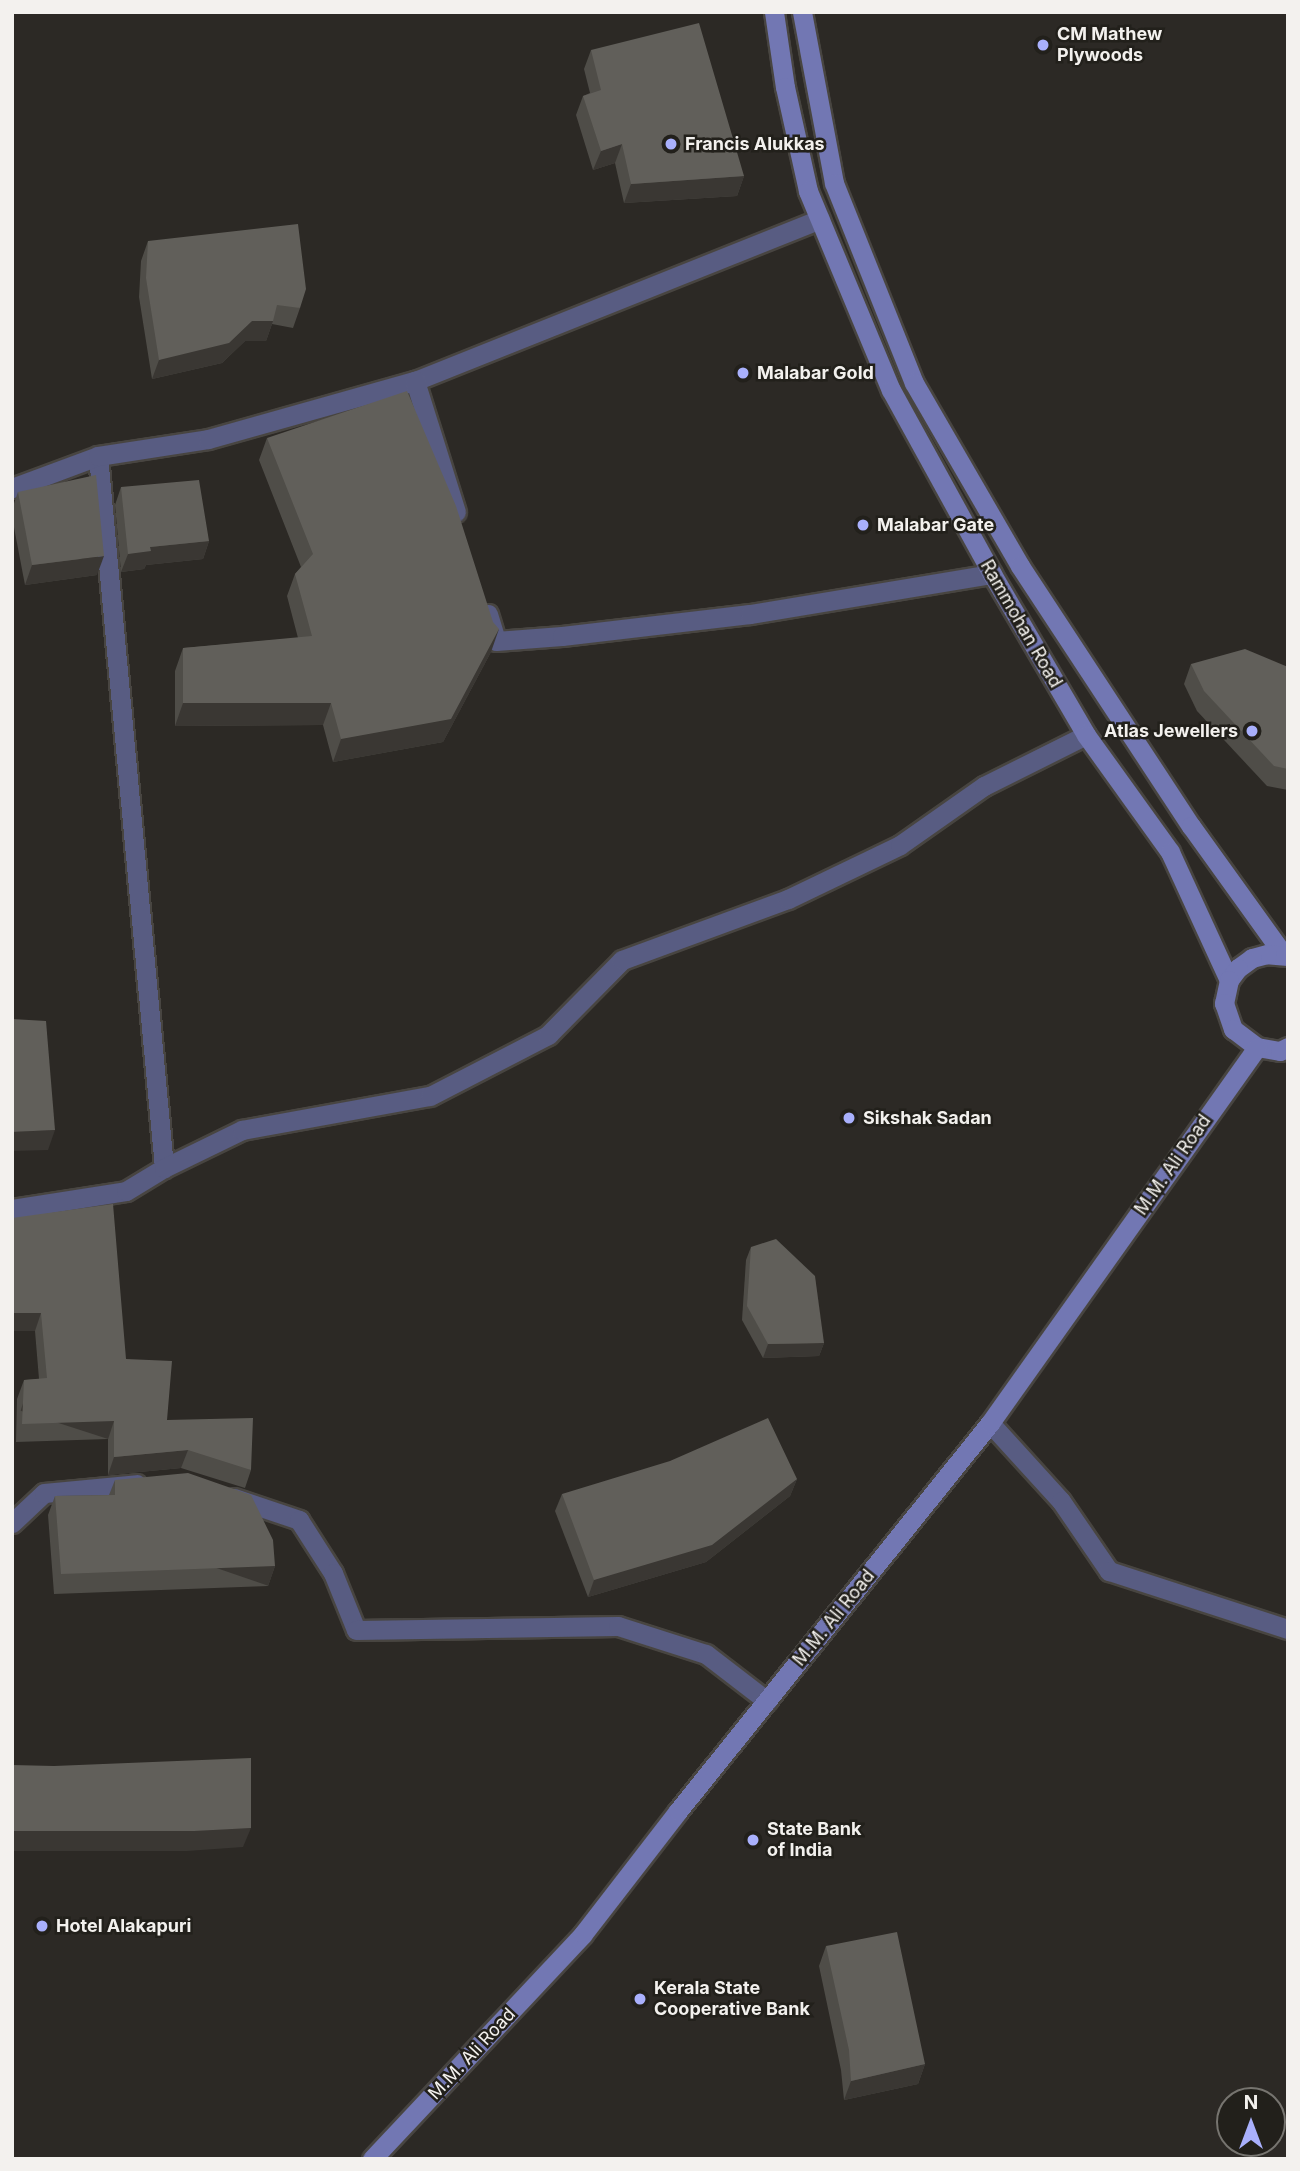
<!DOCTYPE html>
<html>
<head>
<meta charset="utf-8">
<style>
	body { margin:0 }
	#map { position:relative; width:1300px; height:2171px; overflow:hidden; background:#2c2925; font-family:Inter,sans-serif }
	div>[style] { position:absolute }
	.roads { filter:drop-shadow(2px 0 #484541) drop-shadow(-2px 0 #484541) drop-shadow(0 2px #484541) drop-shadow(0 -2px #484541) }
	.minor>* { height:19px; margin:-9.5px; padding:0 9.5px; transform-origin:9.5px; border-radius:9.5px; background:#585c82 }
	.secondary>* { height:19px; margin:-9.5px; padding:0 9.5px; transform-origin:9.5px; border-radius:9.5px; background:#7277b3 }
	.wall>* { inset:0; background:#4f4d48 }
	.shaded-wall>* { inset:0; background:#3a3733; transform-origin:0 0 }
	.building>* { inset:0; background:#615f5a }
	.dots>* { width:19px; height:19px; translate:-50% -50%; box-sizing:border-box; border:4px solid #22201b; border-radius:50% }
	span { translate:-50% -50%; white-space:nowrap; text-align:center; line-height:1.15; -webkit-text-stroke:5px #22201b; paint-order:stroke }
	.poi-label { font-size:18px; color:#f3f1ee; font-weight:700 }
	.left { translate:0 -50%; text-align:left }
	.right { translate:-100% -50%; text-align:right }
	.street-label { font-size:18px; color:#f3f1ee }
	.frame { position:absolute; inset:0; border:14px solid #f3f1ee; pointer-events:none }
	.north { position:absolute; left:1216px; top:2087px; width:70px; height:70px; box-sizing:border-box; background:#22201b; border:2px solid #76746f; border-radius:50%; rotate:0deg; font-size:19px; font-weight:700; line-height:28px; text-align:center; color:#f3f1ee }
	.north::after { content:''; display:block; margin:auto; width:24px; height:32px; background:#a9b0fc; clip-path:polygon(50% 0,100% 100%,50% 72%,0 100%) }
</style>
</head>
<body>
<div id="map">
	<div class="roads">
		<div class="minor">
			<i style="left:415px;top:381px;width:436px;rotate:-21.8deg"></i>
			<i style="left:98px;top:456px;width:715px;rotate:84.7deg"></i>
			<i style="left:12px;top:488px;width:92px;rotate:-20.4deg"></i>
			<i style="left:98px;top:456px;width:111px;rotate:-8.8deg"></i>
			<i style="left:208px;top:439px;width:215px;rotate:-15.7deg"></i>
			<i style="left:415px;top:381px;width:137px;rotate:72.6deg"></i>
			<i style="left:488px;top:614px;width:28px;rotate:73deg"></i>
			<i style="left:496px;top:641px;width:66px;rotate:-4.3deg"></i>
			<i style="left:562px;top:636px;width:189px;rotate:-6.7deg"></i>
			<i style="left:750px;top:614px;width:245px;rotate:-9.4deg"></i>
			<i style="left:12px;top:1209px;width:115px;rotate:-9deg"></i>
			<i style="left:126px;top:1191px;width:44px;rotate:-31.2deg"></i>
			<i style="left:164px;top:1168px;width:87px;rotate:-26deg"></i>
			<i style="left:242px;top:1130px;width:191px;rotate:-10.3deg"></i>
			<i style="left:430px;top:1096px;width:133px;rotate:-27.3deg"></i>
			<i style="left:548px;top:1035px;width:105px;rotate:-45.4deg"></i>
			<i style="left:622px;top:960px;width:177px;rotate:-20.2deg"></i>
			<i style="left:788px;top:899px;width:124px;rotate:-25.7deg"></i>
			<i style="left:900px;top:845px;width:103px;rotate:-35.1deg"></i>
			<i style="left:984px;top:786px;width:114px;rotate:-26.6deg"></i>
			<i style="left:990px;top:1423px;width:105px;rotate:47.7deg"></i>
			<i style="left:1061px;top:1501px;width:85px;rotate:55.6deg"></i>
			<i style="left:1109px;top:1571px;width:188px;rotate:18deg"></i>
			<i style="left:234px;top:1498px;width:69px;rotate:18.7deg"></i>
			<i style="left:299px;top:1520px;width:63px;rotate:57.3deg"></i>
			<i style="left:333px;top:1573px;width:61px;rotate:68deg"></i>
			<i style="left:356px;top:1630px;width:262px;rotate:-0.9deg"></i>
			<i style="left:618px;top:1626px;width:92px;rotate:17.7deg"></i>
			<i style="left:706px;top:1654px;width:77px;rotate:37.6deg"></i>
			<i style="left:12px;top:1523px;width:44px;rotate:-43.2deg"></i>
			<i style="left:44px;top:1493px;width:93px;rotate:-5.5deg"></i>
		</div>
		<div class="secondary">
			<i style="left:774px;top:12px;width:76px;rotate:81.7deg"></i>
			<i style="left:785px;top:87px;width:107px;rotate:77.5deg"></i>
			<i style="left:808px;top:191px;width:216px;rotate:67.4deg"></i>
			<i style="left:891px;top:390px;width:210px;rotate:61.2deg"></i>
			<i style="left:992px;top:574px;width:186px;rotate:59.7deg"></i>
			<i style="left:1086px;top:735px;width:144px;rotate:54.3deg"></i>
			<i style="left:1170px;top:852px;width:141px;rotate:65.3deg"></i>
			<i style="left:802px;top:12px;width:174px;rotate:79.4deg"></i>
			<i style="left:834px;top:183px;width:215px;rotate:68.2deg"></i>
			<i style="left:914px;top:383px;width:211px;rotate:59.9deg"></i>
			<i style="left:1020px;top:566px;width:311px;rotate:56.7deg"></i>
			<i style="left:1191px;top:826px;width:158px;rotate:54.3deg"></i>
			<i style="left:1288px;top:956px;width:21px;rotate:-175deg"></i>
			<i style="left:1267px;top:954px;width:16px;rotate:165deg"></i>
			<i style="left:1252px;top:958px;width:17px;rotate:144deg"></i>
			<i style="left:1238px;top:968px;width:15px;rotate:127deg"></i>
			<i style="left:1229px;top:980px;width:24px;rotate:102deg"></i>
			<i style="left:1224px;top:1003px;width:28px;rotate:71deg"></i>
			<i style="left:1233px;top:1029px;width:30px;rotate:37deg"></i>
			<i style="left:1257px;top:1047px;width:23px;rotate:10deg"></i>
			<i style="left:1280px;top:1051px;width:9px;rotate:-27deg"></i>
			<i style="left:372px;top:2159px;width:308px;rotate:-46.8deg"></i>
			<i style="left:583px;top:1934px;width:155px;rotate:-52.3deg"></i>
			<i style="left:678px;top:1811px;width:498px;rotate:-51.2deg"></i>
			<i style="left:990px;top:1423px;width:461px;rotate:-54.6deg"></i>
		</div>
	</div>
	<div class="wall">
		<i style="clip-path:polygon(591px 50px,744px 176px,737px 196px,624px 203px,615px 163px,593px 170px,576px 115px,583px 96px,590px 93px,584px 69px)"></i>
		<i style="clip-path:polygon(148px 241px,300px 308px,293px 328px,272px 324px,266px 341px,245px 341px,222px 363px,152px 379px,139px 297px,141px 261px)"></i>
		<i style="clip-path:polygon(267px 438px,491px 652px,443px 742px,333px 762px,323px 725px,175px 726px,175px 671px,183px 648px,298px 638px,287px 596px,295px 574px,301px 567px,259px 460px)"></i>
		<i style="clip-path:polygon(121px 487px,209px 541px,203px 559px,146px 565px,144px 569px,121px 572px,115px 505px)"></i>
		<i style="clip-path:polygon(18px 492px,97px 575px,25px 585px,12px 517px,12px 509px)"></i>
		<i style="clip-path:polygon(1191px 664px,1288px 667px,1288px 790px,1267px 786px,1197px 711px,1184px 684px)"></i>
		<i style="clip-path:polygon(12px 1218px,126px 1359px,167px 1420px,251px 1470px,245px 1488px,181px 1468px,108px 1475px,108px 1439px,16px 1442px,17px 1399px,24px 1380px,39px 1379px,35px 1331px,12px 1331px)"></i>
		<i style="clip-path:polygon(751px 1247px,824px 1343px,819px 1356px,763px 1358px,742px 1320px,746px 1260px)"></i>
		<i style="clip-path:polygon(797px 1479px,790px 1496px,706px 1562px,588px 1597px,555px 1511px,562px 1494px)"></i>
		<i style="clip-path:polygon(115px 1480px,275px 1566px,268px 1586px,54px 1594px,48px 1515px,55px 1496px,109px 1495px)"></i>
		<i style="clip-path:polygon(826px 1946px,925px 2064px,918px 2084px,844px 2100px,841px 2070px,819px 1966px)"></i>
	</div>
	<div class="shaded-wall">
		<i style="clip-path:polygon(622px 144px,615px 163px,593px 170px,601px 151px)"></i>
		<i style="clip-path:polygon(744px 176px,737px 196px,624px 203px,631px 184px)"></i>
		<i style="clip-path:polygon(252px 321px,273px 321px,266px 341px,245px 341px,222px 363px,152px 379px,159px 360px)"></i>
		<i style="clip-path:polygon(209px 541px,203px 559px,146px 565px,144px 569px,121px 572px,128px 554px,150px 547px)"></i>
		<i style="clip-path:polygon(104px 556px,97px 575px,25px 585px,32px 565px)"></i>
		<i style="clip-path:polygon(499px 629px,491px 652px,443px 742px,333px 762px,341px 739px)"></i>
		<i style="clip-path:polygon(183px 703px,331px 703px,323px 725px,175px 726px)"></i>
		<i style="clip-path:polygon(55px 1130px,48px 1150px,12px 1151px,12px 1132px)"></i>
		<i style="clip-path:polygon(12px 1313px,41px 1313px,35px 1331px,12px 1331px)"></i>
		<i style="clip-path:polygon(824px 1343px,819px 1356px,763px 1358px,768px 1344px)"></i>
		<i style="left:114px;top:1421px;width:19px;height:92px;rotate:108deg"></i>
		<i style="clip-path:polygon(188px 1450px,181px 1468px,108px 1475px,114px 1457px)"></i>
		<i style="clip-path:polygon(797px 1479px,790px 1496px,706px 1562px,588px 1597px,594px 1580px)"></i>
		<i style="left:275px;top:1566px;width:21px;height:214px;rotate:109deg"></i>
		<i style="clip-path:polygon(251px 1828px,243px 1847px,187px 1851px,12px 1851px,12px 1834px,13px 1831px)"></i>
		<i style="clip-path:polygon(925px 2064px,918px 2084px,844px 2100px,851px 2081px)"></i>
	</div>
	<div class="building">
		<i style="clip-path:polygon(699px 23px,744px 176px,631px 184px,622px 144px,601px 151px,583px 96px,601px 90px,591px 50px)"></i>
		<i style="clip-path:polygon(298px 224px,306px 289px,300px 308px,277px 305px,273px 321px,252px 321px,229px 343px,159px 360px,146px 278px,148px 241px)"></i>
		<i style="clip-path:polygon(407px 391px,456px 506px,493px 622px,499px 629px,451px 719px,341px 739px,331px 703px,183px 703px,183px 648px,312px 636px,295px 574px,313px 554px,267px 438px)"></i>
		<i style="clip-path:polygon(96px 475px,104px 556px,32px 565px,18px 492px)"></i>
		<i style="clip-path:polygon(199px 480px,209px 541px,150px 547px,151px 551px,128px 554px,121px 487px)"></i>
		<i style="clip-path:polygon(1245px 649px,1288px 667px,1288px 769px,1274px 766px,1204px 691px,1191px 664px)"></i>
		<i style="clip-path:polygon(12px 1019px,46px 1021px,55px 1130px,12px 1132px)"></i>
		<i style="clip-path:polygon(113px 1204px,126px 1359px,172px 1361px,167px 1420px,253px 1418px,251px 1470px,188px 1450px,114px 1457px,114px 1421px,22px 1424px,24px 1380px,47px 1378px,41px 1313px,12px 1313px,12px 1218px)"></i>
		<i style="clip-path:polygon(776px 1239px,815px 1276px,824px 1343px,768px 1344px,747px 1306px,751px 1247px)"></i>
		<i style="clip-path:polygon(768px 1418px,797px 1479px,712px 1545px,594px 1580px,562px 1494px,670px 1461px)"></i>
		<i style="clip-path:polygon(188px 1473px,251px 1495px,273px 1540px,275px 1566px,61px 1574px,55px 1496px,115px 1495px,115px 1480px)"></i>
		<i style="clip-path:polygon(251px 1758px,251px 1828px,194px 1831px,13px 1831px,12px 1824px,12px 1765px,54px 1766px)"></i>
		<i style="clip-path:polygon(897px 1932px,925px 2064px,851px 2081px,849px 2050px,826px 1946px)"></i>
	</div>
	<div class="dots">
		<i style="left:1043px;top:45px;background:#a9b0fc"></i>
		<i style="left:671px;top:144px;background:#a9b0fc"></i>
		<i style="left:743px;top:373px;background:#a9b0fc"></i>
		<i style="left:863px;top:525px;background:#a9b0fc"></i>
		<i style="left:1252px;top:731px;background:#a9b0fc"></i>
		<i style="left:849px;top:1118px;background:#a9b0fc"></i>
		<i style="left:753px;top:1840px;background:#a9b0fc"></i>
		<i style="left:42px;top:1926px;background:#a9b0fc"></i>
		<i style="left:640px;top:1999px;background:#a9b0fc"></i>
	</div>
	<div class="poi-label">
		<span class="left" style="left:1057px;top:45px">CM Mathew<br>Plywoods</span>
		<span class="left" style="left:685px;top:144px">Francis Alukkas</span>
		<span class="left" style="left:757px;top:373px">Malabar Gold</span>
		<span class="left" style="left:877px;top:525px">Malabar Gate</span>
		<span class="right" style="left:1238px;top:731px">Atlas Jewellers</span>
		<span class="left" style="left:863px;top:1118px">Sikshak Sadan</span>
		<span class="left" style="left:767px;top:1840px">State Bank<br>of India</span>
		<span class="left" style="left:56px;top:1926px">Hotel Alakapuri</span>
		<span class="left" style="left:654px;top:1999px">Kerala State<br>Cooperative Bank</span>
	</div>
	<div class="street-label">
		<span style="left:1021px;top:624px;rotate:60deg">Rammohan Road</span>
		<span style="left:1173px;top:1165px;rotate:-55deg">M.M. Ali Road</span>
		<span style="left:834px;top:1618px;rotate:-51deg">M.M. Ali Road</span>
		<span style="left:472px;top:2054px;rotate:-47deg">M.M. Ali Road</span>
	</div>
	<div class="frame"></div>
	<div class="north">N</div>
</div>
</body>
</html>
